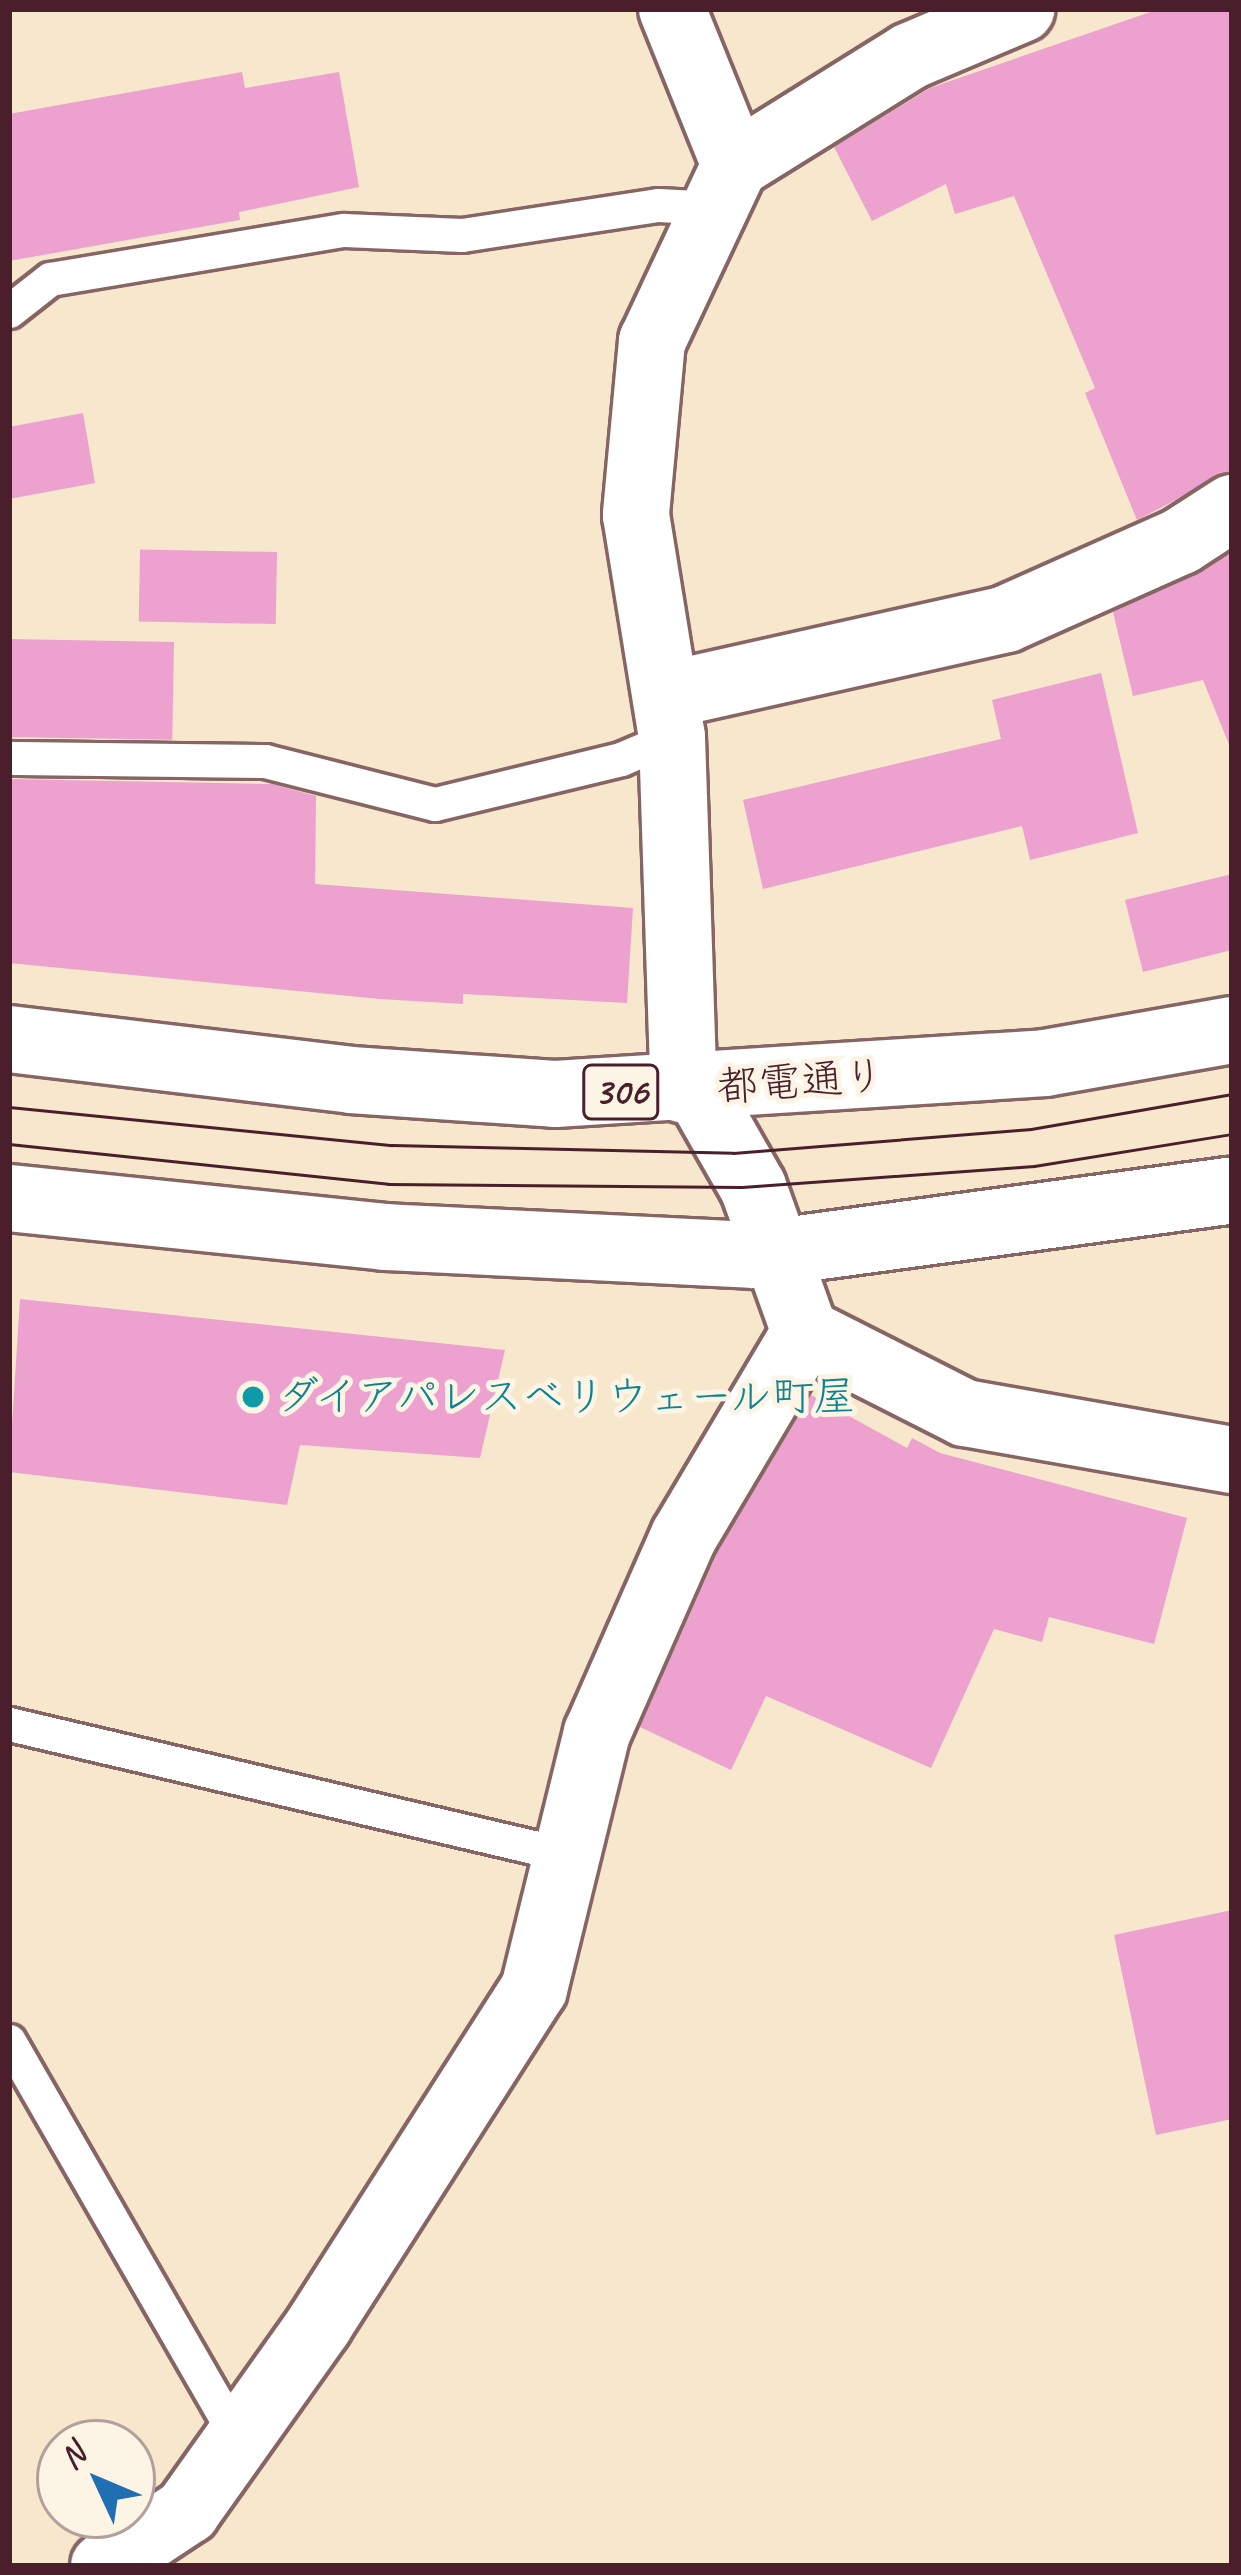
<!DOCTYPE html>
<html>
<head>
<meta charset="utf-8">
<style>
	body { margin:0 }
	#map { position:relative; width:1241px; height:2575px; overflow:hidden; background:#f6e7cd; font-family:Caveat,"Klee One",sans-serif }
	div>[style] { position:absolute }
	.building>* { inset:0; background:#eca1cf; transform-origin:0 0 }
	.roads { filter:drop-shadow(3px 0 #866564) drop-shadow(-3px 0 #866564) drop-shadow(0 3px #866564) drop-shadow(0 -3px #866564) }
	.service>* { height:33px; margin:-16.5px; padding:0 16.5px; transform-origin:16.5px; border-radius:16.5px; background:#fff }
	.minor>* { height:66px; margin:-33px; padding:0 33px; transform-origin:33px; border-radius:33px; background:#fff }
	.primary>* { height:66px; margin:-33px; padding:0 33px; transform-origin:33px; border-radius:33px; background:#fff }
	.tram>* { height:3px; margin:-1.5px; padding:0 1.5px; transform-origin:1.5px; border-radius:1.5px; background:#4a1f2b }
	.dots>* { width:33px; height:33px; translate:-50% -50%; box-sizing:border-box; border:6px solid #fcf5e5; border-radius:50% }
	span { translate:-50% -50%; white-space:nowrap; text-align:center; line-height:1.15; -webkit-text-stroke:10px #fcf5e5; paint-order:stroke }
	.shield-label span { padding:3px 9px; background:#fcf5e5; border:3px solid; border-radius:9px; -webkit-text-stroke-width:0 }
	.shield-label { font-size:39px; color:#4a1f2b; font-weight:700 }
	.street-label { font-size:42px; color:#4a1f2b }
	.culture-label { font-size:42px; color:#0d838f }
	.left { translate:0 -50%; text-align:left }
	.frame { position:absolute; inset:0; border:12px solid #4a1f2b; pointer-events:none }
	.north { position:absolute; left:36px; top:2419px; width:120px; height:120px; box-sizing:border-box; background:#fcf5e5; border:3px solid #b59f9b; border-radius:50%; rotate:314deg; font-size:33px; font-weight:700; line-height:48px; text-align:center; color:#4a1f2b }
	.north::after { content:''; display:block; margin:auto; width:42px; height:54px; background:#1f6fb2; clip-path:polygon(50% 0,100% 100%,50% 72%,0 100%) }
</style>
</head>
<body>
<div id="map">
	<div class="building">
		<i style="clip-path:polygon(1159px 9px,1232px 9px,1232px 471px,1137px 520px,1085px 393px,1095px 388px,1014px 196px,955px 214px,946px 184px,872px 221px,834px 147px,930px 88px)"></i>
		<i style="clip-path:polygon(242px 72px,245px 88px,339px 72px,359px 187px,239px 212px,240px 220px,9px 261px,9px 114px)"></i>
		<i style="clip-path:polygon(83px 413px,95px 483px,9px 499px,9px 427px)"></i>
		<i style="left:277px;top:552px;width:72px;height:137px;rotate:91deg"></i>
		<i style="clip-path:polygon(1232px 553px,1232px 746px,1230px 747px,1203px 680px,1133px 696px,1113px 612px)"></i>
		<i style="left:9px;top:639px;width:165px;height:98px;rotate:1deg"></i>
		<i style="clip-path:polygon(1101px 673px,1138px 833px,1030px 860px,1022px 826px,763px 889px,743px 800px,1001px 739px,992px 700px)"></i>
		<i style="clip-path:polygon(9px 779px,272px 784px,316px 796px,315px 884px,633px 908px,627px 1003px,463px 994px,463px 1004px,380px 999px,9px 963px)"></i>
		<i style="clip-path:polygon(1232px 874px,1232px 950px,1143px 972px,1125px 900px)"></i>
		<i style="clip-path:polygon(20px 1299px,505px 1350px,480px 1458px,300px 1445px,287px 1505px,9px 1472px)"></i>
		<i style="clip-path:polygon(811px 1395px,907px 1448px,912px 1438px,940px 1453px,1187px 1518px,1154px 1644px,1049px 1617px,1042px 1642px,994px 1629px,931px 1768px,766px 1696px,731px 1770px,640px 1727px,717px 1553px)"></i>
		<i style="clip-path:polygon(1232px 1910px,1232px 2119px,1156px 2135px,1114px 1935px)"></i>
	</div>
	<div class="roads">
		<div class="service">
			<i style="left:9px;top:311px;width:52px;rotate:-38deg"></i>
			<i style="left:50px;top:279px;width:298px;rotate:-9.5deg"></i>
			<i style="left:344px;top:230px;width:118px;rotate:2.4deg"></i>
			<i style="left:462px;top:235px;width:198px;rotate:-8.7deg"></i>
			<i style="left:658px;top:205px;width:58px;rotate:3deg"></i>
			<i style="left:9px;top:758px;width:256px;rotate:0.7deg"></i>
			<i style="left:265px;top:761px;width:175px;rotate:14.2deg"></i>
			<i style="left:435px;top:804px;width:191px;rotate:-13.6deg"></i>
			<i style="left:621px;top:759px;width:56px;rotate:-23.3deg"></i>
			<i style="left:9px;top:1724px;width:573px;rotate:13.21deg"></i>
			<i style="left:9px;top:2041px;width:459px;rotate:60.1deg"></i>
		</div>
		<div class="minor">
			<i style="left:672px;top:9px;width:168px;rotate:68deg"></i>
			<i style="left:735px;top:165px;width:195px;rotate:115.2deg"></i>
			<i style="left:652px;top:341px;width:175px;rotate:95.3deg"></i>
			<i style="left:636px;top:515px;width:225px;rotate:80.8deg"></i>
			<i style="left:672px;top:737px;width:353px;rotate:88.1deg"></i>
			<i style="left:735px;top:165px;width:206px;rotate:-31.9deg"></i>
			<i style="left:910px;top:56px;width:121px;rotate:-22.9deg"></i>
			<i style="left:667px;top:695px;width:347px;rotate:-12.6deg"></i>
			<i style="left:1006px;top:619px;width:192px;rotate:-24deg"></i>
			<i style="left:1181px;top:541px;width:61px;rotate:-32.9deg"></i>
			<i style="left:697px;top:1089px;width:113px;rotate:60.3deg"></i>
			<i style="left:753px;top:1187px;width:154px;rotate:70.3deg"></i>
			<i style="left:805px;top:1332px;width:179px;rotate:26.9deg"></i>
			<i style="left:965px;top:1413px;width:271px;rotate:10deg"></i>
			<i style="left:104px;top:2566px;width:100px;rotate:-33.5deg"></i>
			<i style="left:187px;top:2511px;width:228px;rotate:-54.6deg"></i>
			<i style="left:319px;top:2325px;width:399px;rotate:-57.4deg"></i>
			<i style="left:534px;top:1989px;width:264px;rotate:-76.2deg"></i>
			<i style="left:597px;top:1733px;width:215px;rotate:-66.2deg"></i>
			<i style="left:684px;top:1536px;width:237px;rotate:-59.3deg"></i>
		</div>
		<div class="primary">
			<i style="left:9px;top:1039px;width:344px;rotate:6.8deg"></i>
			<i style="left:351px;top:1080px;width:204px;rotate:3.9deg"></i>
			<i style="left:555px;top:1094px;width:491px;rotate:-3.6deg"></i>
			<i style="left:1045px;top:1063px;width:190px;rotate:-10deg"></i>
			<i style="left:9px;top:1198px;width:378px;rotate:5.9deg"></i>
			<i style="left:385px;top:1237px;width:369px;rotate:2.8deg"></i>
			<i style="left:754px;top:1255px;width:482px;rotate:-7.7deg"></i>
		</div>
	</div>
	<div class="tram">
		<i style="left:9px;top:1107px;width:385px;rotate:5.7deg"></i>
		<i style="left:392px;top:1145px;width:341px;rotate:1.3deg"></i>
		<i style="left:733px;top:1153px;width:299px;rotate:-4.6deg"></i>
		<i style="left:1031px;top:1129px;width:204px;rotate:-9.9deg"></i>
		<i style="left:9px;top:1144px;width:381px;rotate:6deg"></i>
		<i style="left:388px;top:1184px;width:354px;rotate:0.5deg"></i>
		<i style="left:742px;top:1187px;width:293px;rotate:-4.1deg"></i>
		<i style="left:1034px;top:1166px;width:201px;rotate:-9.2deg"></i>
	</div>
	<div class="dots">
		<i style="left:253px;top:1397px;background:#0f9aa8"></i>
	</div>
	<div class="shield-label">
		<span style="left:621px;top:1092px">306</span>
	</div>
	<div class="street-label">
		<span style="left:801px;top:1082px;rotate:-4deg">都電通り</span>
	</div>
	<div class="culture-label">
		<span class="left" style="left:277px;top:1397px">ダイアパレスベリウェール町屋</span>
	</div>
	<div class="frame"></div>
	<div class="north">N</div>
</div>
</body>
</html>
